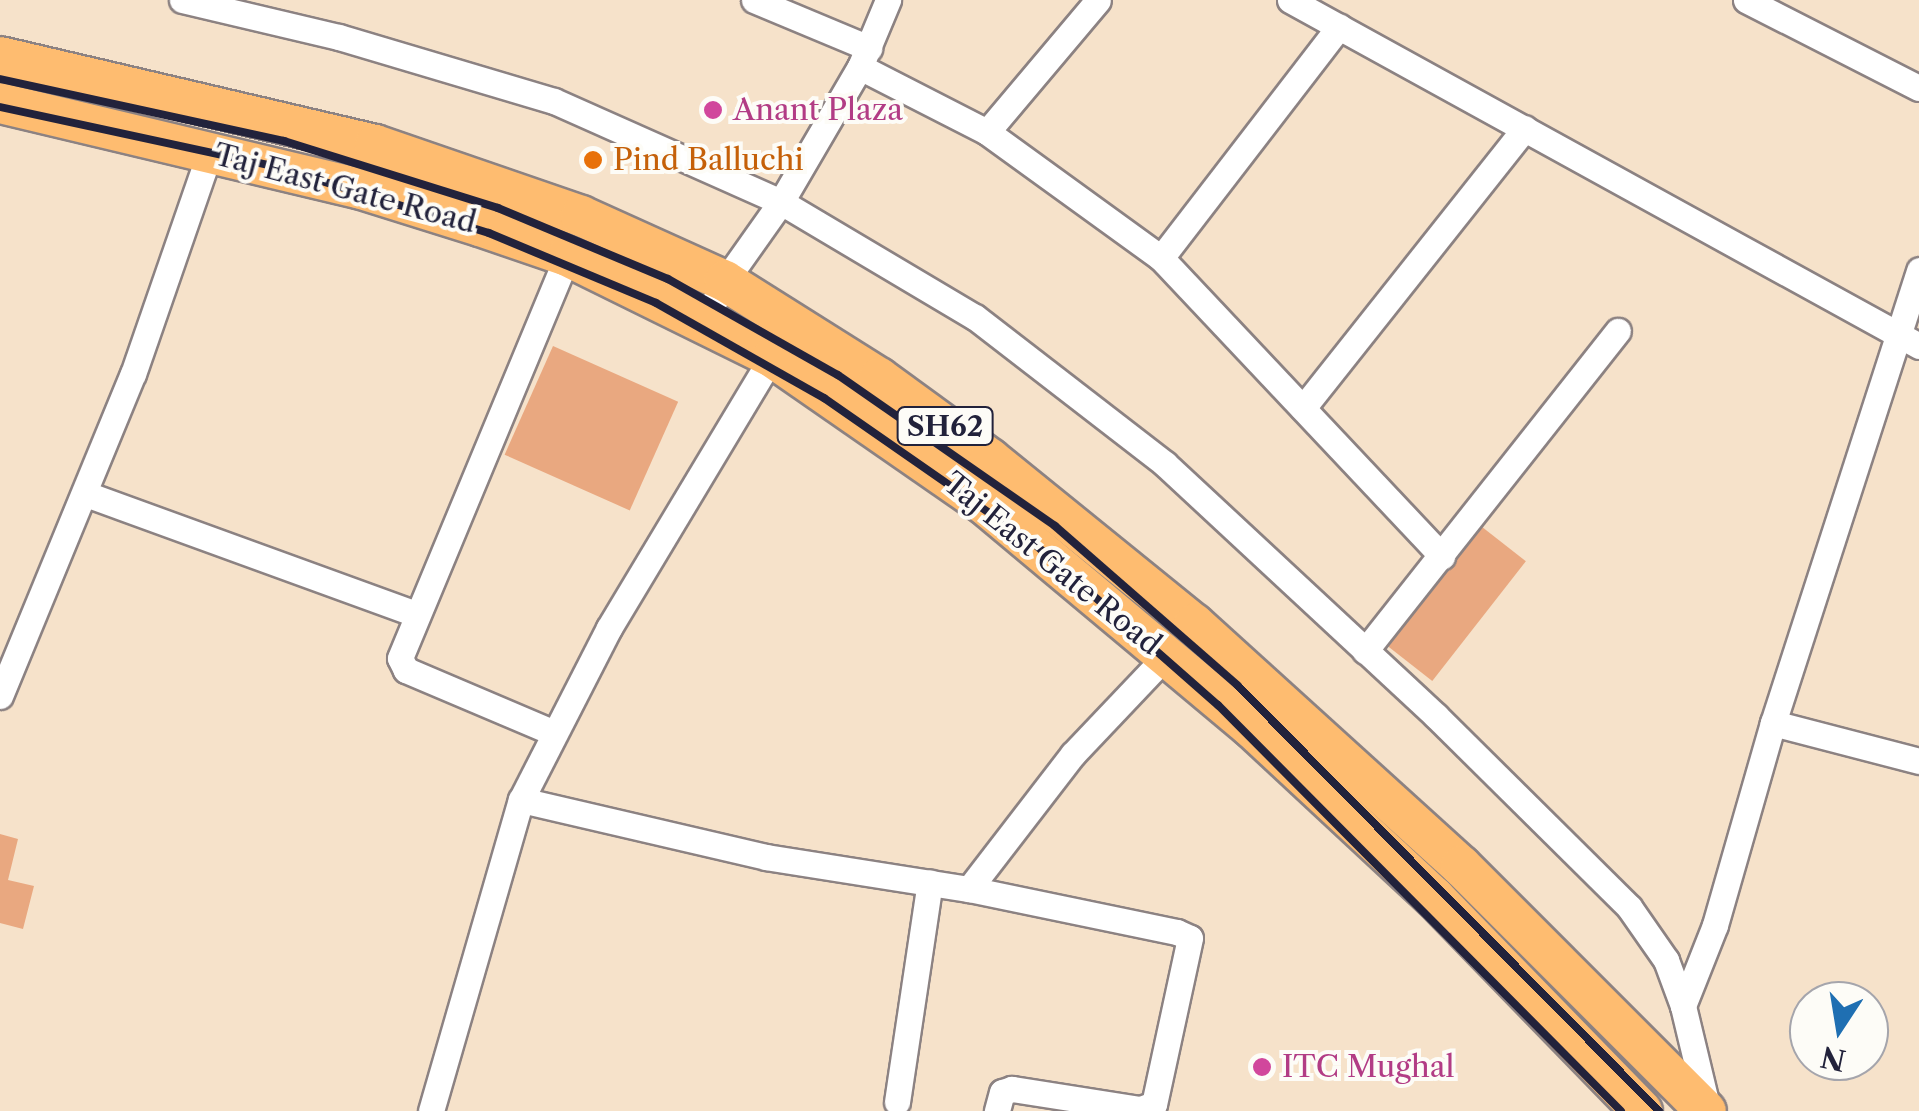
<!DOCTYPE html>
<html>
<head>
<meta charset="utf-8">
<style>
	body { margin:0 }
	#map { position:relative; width:1919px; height:1111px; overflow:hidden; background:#f6e2ca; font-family:"Libre Caslon Text",serif }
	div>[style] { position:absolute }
	.building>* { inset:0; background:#e9a880; transform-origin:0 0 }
	.roads { filter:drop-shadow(2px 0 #8c8282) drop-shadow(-2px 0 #8c8282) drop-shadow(0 2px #8c8282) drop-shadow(0 -2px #8c8282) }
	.street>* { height:25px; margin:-12.5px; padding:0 12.5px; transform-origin:12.5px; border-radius:12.5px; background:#fff }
	.primary>* { height:40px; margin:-20px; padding:0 20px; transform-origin:20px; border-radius:20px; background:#febc70 }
	.rail>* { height:8px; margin:-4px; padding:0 4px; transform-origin:4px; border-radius:4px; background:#22223b }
	.dots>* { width:28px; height:28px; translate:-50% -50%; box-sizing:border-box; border:5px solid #fdfcf7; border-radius:50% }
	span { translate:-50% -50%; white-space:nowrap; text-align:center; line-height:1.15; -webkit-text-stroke:8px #fdfcf7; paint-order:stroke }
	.shield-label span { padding:2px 8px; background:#fdfcf7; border:2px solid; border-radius:8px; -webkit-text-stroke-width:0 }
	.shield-label { font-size:28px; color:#22223b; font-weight:700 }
	.hotel-label { font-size:30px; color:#b23c85 }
	.left { translate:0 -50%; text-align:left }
	.food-label { font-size:30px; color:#c56008 }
	.street-label { font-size:30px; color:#22223b }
	.north { position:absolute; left:1789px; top:981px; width:100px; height:100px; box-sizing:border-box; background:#fdfcf7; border:2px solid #a5a5ac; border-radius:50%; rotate:192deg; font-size:28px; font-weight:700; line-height:40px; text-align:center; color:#22223b }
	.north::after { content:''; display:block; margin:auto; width:35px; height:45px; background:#1f6fb2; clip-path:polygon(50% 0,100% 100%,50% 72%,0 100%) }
</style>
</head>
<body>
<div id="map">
	<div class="building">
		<i style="left:553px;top:346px;width:137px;height:119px;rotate:24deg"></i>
		<i style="left:1477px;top:523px;width:62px;height:152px;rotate:38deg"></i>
		<i style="clip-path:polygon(0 834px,18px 839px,8px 880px,34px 886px,23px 929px,0 923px)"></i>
	</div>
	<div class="roads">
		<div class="street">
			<i style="left:182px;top:0;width:161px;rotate:13.3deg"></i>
			<i style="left:339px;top:37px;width:224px;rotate:16.6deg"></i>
			<i style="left:554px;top:101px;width:248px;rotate:24deg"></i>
			<i style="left:781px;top:202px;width:226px;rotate:30.7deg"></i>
			<i style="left:975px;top:317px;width:240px;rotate:37.7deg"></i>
			<i style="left:1165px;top:464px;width:370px;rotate:42.9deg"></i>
			<i style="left:1436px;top:716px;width:272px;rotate:44.7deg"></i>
			<i style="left:1629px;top:907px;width:65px;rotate:55.1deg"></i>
			<i style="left:1666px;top:960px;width:49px;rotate:69.7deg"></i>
			<i style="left:1683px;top:1006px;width:103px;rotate:76.5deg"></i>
			<i style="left:754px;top:0;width:125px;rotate:22.7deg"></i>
			<i style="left:1290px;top:0;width:718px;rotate:28.81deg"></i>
			<i style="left:1746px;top:0;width:194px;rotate:27deg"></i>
			<i style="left:860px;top:67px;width:143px;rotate:27.1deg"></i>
			<i style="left:987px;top:132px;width:215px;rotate:35.9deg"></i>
			<i style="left:1161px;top:258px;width:410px;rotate:46.7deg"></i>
			<i style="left:987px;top:132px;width:172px;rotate:-49.9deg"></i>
			<i style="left:1161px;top:258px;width:292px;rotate:-52.4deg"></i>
			<i style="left:703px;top:323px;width:47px;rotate:-62.4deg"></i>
			<i style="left:725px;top:281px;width:97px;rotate:-54.7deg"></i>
			<i style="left:781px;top:202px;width:156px;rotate:-59.7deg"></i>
			<i style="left:860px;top:67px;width:73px;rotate:-67.3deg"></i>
			<i style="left:1303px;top:408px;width:357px;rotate:-51.6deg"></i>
			<i style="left:86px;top:494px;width:351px;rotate:20deg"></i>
			<i style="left:1365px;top:651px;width:408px;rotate:-51.7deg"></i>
			<i style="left:0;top:696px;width:348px;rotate:-67.6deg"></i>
			<i style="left:133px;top:374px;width:235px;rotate:-70.9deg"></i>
			<i style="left:1773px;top:723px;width:151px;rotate:14.6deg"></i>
			<i style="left:552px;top:732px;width:159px;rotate:-157deg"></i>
			<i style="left:406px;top:670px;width:13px;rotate:-117deg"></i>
			<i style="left:400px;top:658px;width:435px;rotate:-67.4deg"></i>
			<i style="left:521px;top:800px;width:252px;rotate:13.1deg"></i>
			<i style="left:766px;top:857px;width:206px;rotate:9deg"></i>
			<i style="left:969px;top:889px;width:212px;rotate:11.7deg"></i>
			<i style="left:1177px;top:932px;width:14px;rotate:25deg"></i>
			<i style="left:1190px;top:938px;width:170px;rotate:102.2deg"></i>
			<i style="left:1154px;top:1104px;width:15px;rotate:160deg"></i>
			<i style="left:1140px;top:1109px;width:130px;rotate:-171.1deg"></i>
			<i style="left:1012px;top:1089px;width:10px;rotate:163deg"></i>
			<i style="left:1002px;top:1092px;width:20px;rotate:105deg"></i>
			<i style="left:969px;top:889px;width:170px;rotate:-52.4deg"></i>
			<i style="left:1073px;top:754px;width:135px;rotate:-46.5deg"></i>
			<i style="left:1683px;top:1006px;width:87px;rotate:-68.4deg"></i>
			<i style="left:1715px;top:925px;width:210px;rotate:-74deg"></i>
			<i style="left:1773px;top:723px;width:476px;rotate:-72.1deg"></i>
			<i style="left:897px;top:1102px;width:222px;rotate:-81.5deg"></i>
			<i style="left:431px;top:1111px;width:324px;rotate:-73.9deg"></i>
			<i style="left:521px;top:800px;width:193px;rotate:-62.9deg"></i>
			<i style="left:609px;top:628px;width:316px;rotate:-59deg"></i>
		</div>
		<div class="primary">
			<i style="left:0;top:57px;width:385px;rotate:13.2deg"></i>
			<i style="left:375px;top:145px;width:218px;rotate:19deg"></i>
			<i style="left:581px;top:216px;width:158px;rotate:24.3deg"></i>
			<i style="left:725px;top:281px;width:182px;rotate:32.2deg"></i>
			<i style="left:879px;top:378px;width:137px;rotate:36.1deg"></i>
			<i style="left:990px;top:459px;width:262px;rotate:39deg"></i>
			<i style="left:1194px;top:624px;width:360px;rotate:42.2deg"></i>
			<i style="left:1461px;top:866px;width:346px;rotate:45deg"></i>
			<i style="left:0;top:103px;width:368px;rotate:13.4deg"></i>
			<i style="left:358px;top:188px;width:128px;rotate:17.3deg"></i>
			<i style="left:480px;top:226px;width:92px;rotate:19deg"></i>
			<i style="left:567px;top:256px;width:229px;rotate:26.2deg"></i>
			<i style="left:772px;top:357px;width:257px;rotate:34.7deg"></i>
			<i style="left:983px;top:503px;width:349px;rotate:39.9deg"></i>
			<i style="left:1251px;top:727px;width:250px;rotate:42.9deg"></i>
			<i style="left:1434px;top:897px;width:298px;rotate:45.8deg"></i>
		</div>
	</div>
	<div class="rail">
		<i style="left:0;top:79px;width:291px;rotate:12.3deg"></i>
		<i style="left:284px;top:141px;width:224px;rotate:17.4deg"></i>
		<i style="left:498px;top:208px;width:184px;rotate:22.7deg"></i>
		<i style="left:668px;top:279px;width:195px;rotate:29.5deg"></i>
		<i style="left:838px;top:375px;width:264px;rotate:34.8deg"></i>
		<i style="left:1055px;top:526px;width:242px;rotate:41.1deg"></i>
		<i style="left:1237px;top:685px;width:600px;rotate:45.27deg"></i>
		<i style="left:0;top:107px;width:283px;rotate:12.2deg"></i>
		<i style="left:277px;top:167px;width:222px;rotate:17.3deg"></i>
		<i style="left:489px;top:233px;width:181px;rotate:22.7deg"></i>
		<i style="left:656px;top:303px;width:193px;rotate:29.5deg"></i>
		<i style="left:824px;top:398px;width:261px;rotate:34.8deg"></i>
		<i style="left:1038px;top:547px;width:240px;rotate:41.3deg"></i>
		<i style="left:1218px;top:705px;width:572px;rotate:45.21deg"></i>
	</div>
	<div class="dots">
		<i style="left:713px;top:110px;background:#d1479c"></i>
		<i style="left:593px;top:160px;background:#e8710a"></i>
		<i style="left:1262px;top:1067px;background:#d1479c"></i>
	</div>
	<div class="shield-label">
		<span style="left:945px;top:426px">SH62</span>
	</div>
	<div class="hotel-label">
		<span class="left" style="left:733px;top:110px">Anant Plaza</span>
		<span class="left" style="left:1282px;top:1067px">ITC Mughal</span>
	</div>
	<div class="food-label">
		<span class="left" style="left:613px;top:160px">Pind Balluchi</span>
	</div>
	<div class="street-label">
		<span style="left:345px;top:189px;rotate:15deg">Taj East Gate Road</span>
		<span style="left:1052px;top:564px;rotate:39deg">Taj East Gate Road</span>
	</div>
	<div class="north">N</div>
</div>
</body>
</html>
